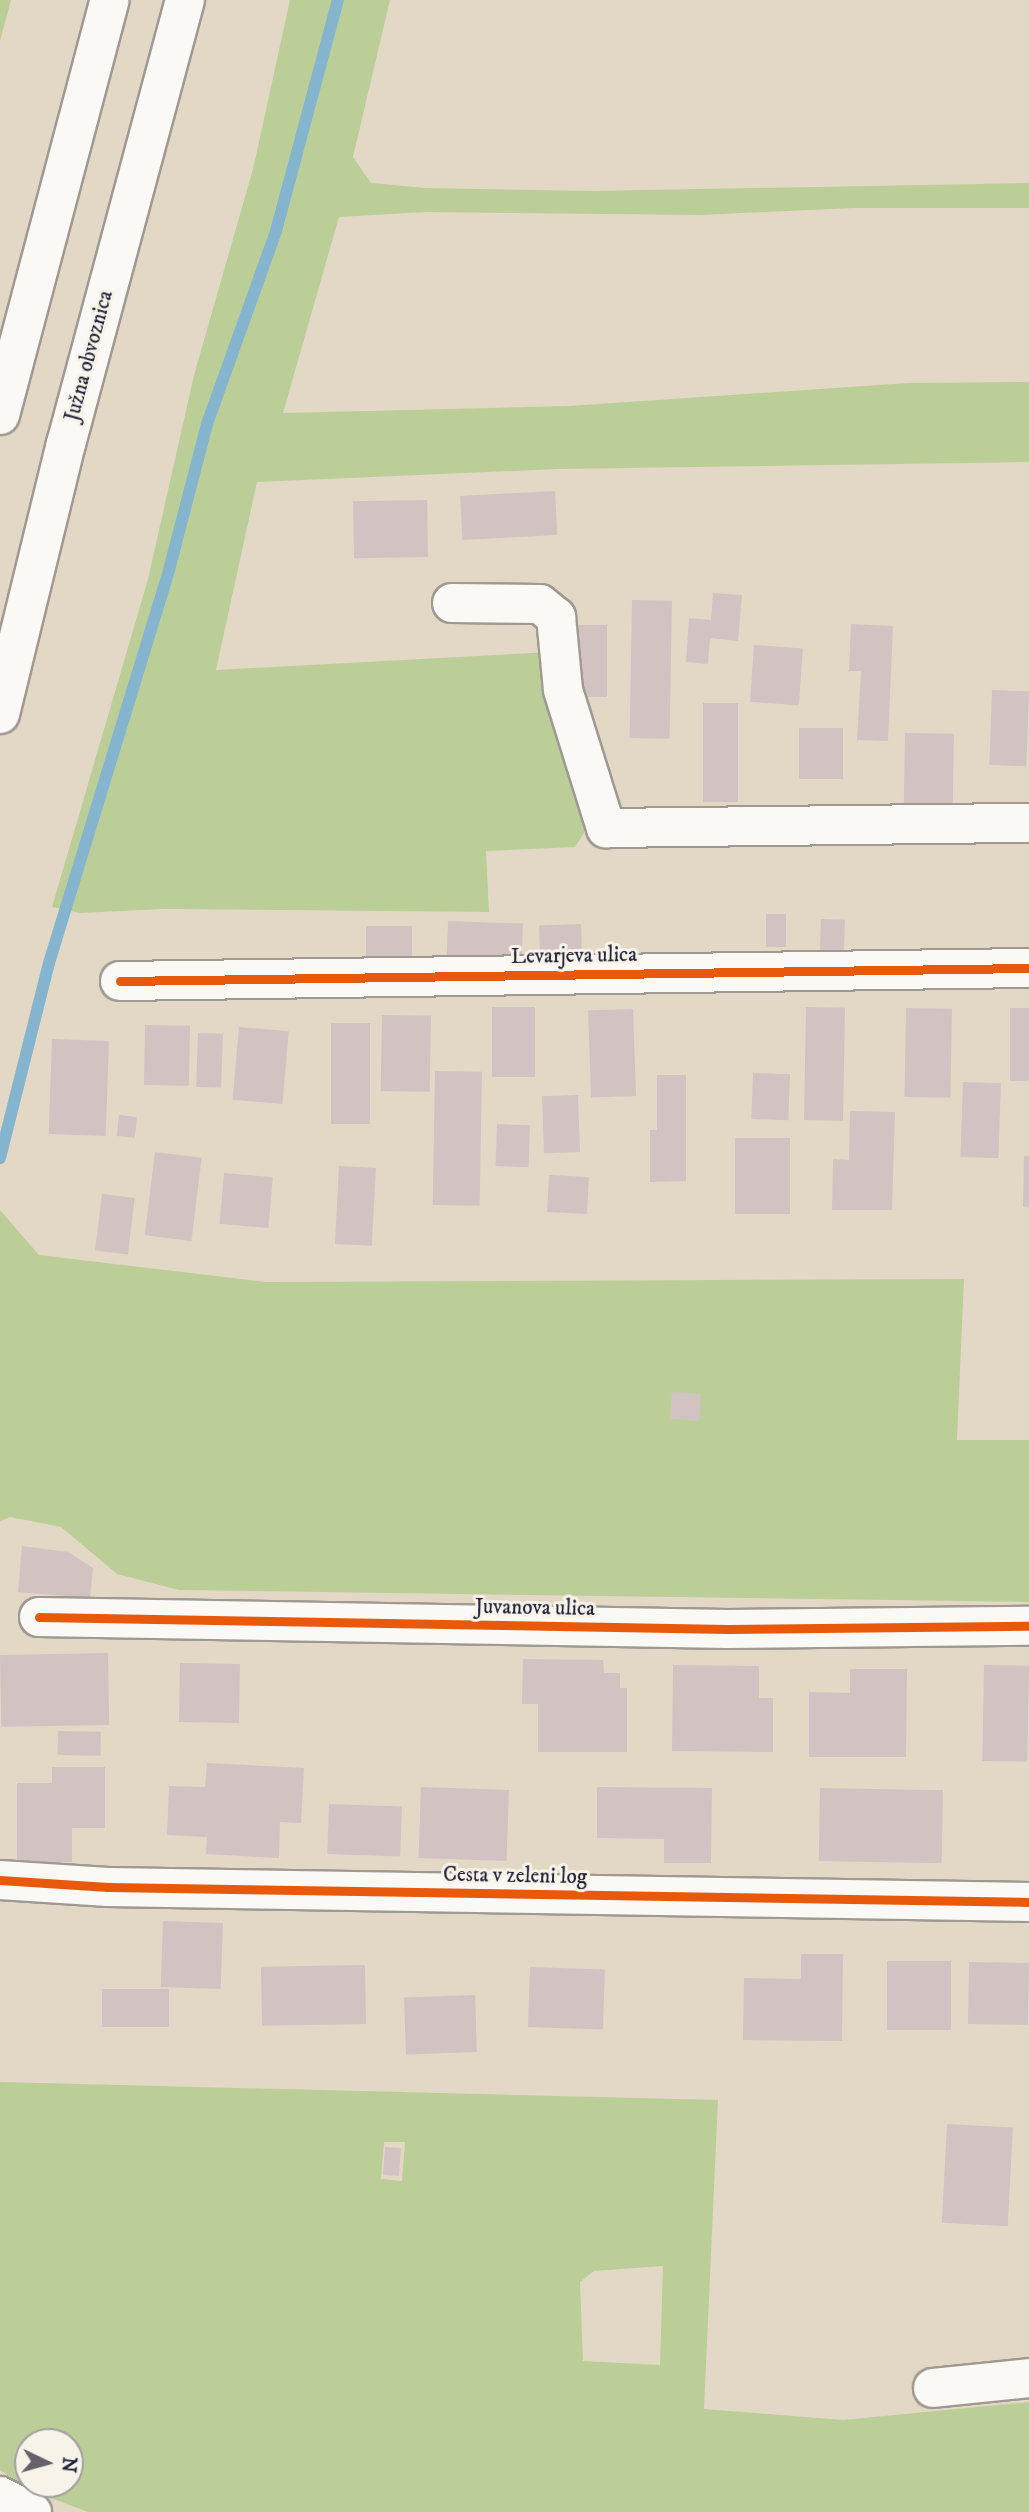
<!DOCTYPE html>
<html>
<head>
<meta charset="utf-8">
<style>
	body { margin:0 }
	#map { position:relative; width:1029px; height:2512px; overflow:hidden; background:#e3d8c6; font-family:"IM FELL DW Pica",serif }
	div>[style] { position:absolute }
	.green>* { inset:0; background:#bcce97 }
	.stream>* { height:12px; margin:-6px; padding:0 6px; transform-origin:6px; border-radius:6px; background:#85b4cf }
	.building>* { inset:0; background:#d2c2c2; transform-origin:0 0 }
	.roads { filter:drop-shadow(2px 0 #9f9992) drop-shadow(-2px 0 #9f9992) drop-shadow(0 2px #9f9992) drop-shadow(0 -2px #9f9992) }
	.minor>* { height:38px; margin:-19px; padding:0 19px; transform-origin:19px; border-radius:19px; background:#fbf9f6 }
	.highway>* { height:38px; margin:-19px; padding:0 19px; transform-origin:19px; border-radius:19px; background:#fbf9f6 }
	.cycleway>* { height:9px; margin:-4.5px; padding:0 4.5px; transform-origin:4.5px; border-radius:4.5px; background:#e8590c }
	span { translate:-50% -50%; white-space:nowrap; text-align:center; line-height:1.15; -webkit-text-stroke:6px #f7f3e8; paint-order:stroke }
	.street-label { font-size:21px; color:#22223b }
	.north { position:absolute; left:14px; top:2428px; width:70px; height:70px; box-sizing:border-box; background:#f7f3e8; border:2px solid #a29fa3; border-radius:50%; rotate:95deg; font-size:19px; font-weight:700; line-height:28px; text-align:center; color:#22223b }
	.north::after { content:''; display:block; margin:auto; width:24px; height:32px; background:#66626c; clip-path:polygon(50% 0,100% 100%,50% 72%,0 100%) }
</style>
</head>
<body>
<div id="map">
	<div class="green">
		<i style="clip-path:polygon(0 0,11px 0,0 41px)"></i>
		<i style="clip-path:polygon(290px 0,390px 0,353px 157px,371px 183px,426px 188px,593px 191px,1029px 183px,1029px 208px,853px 208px,701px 215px,426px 212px,339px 217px,283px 413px,569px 406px,908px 383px,1029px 382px,1029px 462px,558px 469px,257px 482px,216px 670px,552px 652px,557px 742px,575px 795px,585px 808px,584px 833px,575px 847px,486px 851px,489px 912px,162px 909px,80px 913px,52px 907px,148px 579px,194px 375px,253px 169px)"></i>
		<i style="clip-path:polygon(0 1210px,39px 1255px,266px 1282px,964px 1279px,957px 1440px,1029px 1440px,1029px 1602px,179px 1590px,117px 1574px,61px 1527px,10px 1517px,0 1521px)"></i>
		<i style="clip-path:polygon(evenodd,0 2082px,718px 2100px,704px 2409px,843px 2420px,1029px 2402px,1029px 2512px,88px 2512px,34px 2492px,0 2470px,0 2082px,384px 2142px,405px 2142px,402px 2181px,381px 2179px,384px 2142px,0 2082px,663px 2266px,660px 2365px,583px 2361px,580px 2282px,594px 2271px,663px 2266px,0 2082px,28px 2442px,70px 2442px,70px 2484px,28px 2484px,28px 2442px)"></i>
	</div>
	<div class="stream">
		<i style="left:0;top:1158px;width:201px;rotate:-75.9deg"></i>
		<i style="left:49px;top:963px;width:411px;rotate:-73deg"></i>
		<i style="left:169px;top:570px;width:151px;rotate:-75.4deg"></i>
		<i style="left:207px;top:424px;width:205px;rotate:-70.3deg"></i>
		<i style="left:276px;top:231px;width:239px;rotate:-75deg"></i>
	</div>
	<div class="building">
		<i style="left:555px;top:491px;width:44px;height:95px;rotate:87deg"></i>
		<i style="left:427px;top:500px;width:57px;height:74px;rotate:89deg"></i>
		<i style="clip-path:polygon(713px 593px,742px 595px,738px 641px,710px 638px,708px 664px,686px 662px,689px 618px,711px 620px)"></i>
		<i style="left:632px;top:600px;width:40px;height:138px;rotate:1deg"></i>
		<i style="clip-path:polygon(851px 624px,893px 626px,888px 741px,857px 740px,861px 671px,849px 671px)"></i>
		<i style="left:577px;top:625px;width:30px;height:72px"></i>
		<i style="left:754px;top:645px;width:49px;height:57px;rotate:4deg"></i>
		<i style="left:992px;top:690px;width:37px;height:75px;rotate:2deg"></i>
		<i style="left:703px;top:703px;width:35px;height:99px"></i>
		<i style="left:799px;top:728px;width:44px;height:51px"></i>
		<i style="left:905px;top:733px;width:49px;height:74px;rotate:1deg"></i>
		<i style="left:766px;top:914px;width:20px;height:33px"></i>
		<i style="left:821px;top:919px;width:24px;height:33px;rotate:2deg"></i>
		<i style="left:448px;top:921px;width:75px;height:38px;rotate:2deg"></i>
		<i style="left:581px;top:924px;width:37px;height:42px;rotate:88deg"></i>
		<i style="left:366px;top:926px;width:46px;height:32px"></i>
		<i style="left:492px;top:1007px;width:43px;height:70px"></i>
		<i style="left:806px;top:1007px;width:39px;height:113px;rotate:1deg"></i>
		<i style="left:906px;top:1008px;width:46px;height:89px;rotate:1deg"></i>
		<i style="left:1010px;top:1008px;width:19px;height:73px"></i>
		<i style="left:633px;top:1009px;width:87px;height:45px;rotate:88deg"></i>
		<i style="left:382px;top:1015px;width:49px;height:76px;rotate:1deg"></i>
		<i style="left:331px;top:1023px;width:39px;height:101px"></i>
		<i style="left:145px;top:1025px;width:45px;height:60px;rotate:1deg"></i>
		<i style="left:239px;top:1027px;width:50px;height:73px;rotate:5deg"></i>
		<i style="left:198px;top:1033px;width:25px;height:54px;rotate:2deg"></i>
		<i style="left:52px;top:1039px;width:57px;height:95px;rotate:2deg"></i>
		<i style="left:435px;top:1071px;width:47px;height:134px;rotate:1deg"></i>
		<i style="left:753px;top:1073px;width:37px;height:46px;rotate:2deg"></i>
		<i style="clip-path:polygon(657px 1075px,686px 1075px,686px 1181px,650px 1182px,650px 1130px,657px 1130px)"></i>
		<i style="left:963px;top:1082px;width:38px;height:75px;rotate:2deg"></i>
		<i style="left:578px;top:1095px;width:57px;height:36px;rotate:88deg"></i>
		<i style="clip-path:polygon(850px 1111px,895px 1112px,892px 1210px,832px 1210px,833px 1159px,849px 1160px)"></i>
		<i style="left:119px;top:1115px;width:18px;height:21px;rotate:6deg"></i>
		<i style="left:497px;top:1124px;width:33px;height:42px;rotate:2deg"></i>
		<i style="left:735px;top:1138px;width:55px;height:76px"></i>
		<i style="left:155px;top:1152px;width:47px;height:84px;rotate:7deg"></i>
		<i style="clip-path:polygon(1024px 1156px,1029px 1156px,1029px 1207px,1023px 1207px)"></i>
		<i style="left:339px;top:1166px;width:37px;height:78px;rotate:3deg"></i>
		<i style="left:224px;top:1173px;width:49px;height:51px;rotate:5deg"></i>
		<i style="left:549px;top:1175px;width:40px;height:37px;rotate:3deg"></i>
		<i style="left:102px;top:1194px;width:33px;height:57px;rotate:7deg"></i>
		<i style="left:672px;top:1392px;width:29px;height:27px;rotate:4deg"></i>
		<i style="clip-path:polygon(22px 1546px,68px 1552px,93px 1568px,90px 1598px,18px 1592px)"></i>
		<i style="left:108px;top:1653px;width:72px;height:108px;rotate:89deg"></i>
		<i style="clip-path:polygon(523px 1659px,603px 1660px,604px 1673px,620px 1673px,620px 1688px,627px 1688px,627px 1752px,538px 1752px,538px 1704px,522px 1704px)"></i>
		<i style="left:180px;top:1663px;width:60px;height:59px;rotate:1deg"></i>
		<i style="clip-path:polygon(673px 1665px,759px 1666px,759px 1698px,773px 1698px,773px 1752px,672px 1751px)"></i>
		<i style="left:984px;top:1665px;width:45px;height:96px;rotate:1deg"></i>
		<i style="clip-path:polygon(850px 1669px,907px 1669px,906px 1757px,809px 1757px,809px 1692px,850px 1693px)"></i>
		<i style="left:58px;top:1731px;width:43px;height:24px;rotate:1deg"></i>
		<i style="clip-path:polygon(207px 1763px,304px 1768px,301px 1823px,280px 1822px,279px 1858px,206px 1854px,207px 1837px,167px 1835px,169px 1786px,205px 1787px)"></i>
		<i style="clip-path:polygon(52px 1767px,105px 1767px,105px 1828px,72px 1828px,72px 1862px,17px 1862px,17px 1783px,52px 1783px)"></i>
		<i style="left:421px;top:1787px;width:88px;height:71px;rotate:2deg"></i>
		<i style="clip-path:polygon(597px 1787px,712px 1788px,711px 1863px,664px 1863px,664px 1839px,597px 1838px)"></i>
		<i style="left:820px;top:1788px;width:123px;height:73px;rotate:1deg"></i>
		<i style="left:329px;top:1804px;width:73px;height:50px;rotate:2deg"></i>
		<i style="left:163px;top:1921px;width:60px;height:66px;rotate:2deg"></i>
		<i style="clip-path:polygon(801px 1954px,843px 1954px,842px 2041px,743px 2040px,744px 1978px,801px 1979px)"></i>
		<i style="left:887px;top:1961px;width:64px;height:69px"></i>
		<i style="left:969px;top:1962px;width:60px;height:62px;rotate:1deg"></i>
		<i style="left:365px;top:1965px;width:59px;height:104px;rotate:89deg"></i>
		<i style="left:530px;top:1967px;width:75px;height:60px;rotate:2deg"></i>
		<i style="left:169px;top:1989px;width:38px;height:67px;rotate:90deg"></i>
		<i style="left:475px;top:1995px;width:57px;height:71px;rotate:88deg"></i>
		<i style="left:947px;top:2124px;width:66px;height:99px;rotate:3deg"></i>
		<i style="left:385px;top:2147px;width:16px;height:28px;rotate:4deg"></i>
	</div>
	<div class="roads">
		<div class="minor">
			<i style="left:452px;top:603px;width:88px;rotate:0.7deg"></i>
			<i style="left:540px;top:604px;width:21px;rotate:39deg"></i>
			<i style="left:556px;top:617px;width:73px;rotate:84.5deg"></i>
			<i style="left:563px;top:690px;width:145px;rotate:72.7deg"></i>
			<i style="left:606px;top:828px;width:423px;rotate:-0.7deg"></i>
			<i style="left:120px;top:981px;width:909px;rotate:-0.82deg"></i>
			<i style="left:39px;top:1617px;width:689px;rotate:1deg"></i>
			<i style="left:728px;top:1629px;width:301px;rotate:-0.6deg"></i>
			<i style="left:0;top:1880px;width:108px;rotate:3.7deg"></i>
			<i style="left:108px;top:1887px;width:921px;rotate:0.93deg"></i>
			<i style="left:933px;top:2388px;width:97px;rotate:-5.9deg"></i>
		</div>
		<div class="highway">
			<i style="left:0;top:415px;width:429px;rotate:-75.2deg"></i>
			<i style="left:0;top:714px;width:278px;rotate:-76.3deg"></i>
			<i style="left:66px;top:444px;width:460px;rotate:-75deg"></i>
			<i style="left:0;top:2496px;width:36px;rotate:27deg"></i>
		</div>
	</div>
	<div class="cycleway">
		<i style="left:120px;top:981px;width:909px;rotate:-0.82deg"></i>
		<i style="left:39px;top:1617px;width:689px;rotate:1deg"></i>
		<i style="left:728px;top:1629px;width:301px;rotate:-0.6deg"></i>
		<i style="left:0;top:1880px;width:108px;rotate:3.7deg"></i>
		<i style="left:108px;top:1887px;width:921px;rotate:0.93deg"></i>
	</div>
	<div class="street-label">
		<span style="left:89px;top:356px;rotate:-75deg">Južna obvoznica</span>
		<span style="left:574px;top:956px;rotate:-1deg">Levarjeva ulica</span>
		<span style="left:535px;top:1608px;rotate:1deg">Juvanova ulica</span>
		<span style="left:515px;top:1876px;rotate:1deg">Cesta v zeleni log</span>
	</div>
	<div class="north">N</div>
</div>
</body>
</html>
